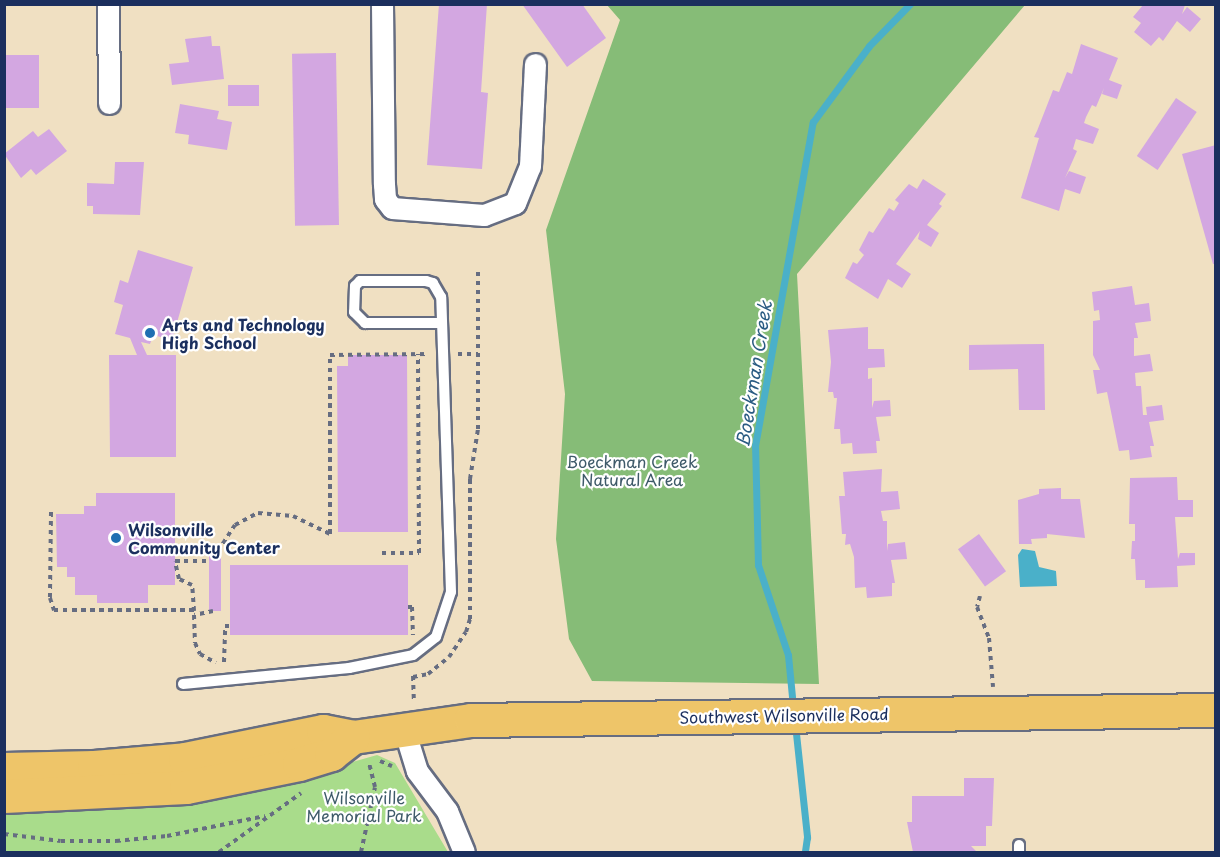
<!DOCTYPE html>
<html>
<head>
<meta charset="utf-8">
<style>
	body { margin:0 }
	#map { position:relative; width:1220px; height:857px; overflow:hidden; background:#f0e0c2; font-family:"Playpen Sans",sans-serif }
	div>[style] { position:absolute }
	.green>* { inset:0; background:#a9dc8b }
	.forest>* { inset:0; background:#86bc77 }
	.water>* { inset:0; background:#4ab0c9 }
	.stream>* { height:7px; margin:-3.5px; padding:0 3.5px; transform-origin:3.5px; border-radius:3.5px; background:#4ab0c9 }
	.building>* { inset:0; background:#d3a7e1; transform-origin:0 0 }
	.path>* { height:4px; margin-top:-2px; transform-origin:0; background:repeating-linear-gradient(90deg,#666d81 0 4.5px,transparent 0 9px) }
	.roads { filter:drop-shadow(2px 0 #666d81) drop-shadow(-2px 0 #666d81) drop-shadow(0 2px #666d81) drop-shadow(0 -2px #666d81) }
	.lane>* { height:10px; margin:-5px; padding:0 5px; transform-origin:5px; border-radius:5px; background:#fff }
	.street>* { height:21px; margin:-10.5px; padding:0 10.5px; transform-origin:10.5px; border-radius:10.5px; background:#fff }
	.primary>* { height:33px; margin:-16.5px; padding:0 16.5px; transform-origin:16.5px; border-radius:16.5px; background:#eec569 }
	.dots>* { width:16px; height:16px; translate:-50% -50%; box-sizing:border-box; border:3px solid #fff; border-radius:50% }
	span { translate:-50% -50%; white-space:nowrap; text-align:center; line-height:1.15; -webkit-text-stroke:4.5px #fff; paint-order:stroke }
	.poi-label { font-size:16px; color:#1b2f5e; font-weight:700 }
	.left { translate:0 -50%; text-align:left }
	.park-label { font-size:16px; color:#3e5a69 }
	.street-label { font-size:16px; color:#1b2f5e }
	.water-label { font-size:18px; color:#2b5c83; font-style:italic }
	.frame { position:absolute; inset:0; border:6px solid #1b2f5e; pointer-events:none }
</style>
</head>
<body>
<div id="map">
	<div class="green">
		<i style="clip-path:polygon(377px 755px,395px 763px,448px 852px,5px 852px,4px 807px,300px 777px)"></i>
	</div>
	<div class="forest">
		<i style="clip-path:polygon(607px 5px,1025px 5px,797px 274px,819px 684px,592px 681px,569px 639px,556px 539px,565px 394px,546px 230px,620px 20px)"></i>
	</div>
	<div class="water">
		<i style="clip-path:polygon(1022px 549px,1035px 551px,1039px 567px,1056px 571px,1057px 586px,1020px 587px,1018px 555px)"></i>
	</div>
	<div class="stream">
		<i style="left:793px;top:707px;width:52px;rotate:-95.5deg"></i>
		<i style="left:788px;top:655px;width:95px;rotate:-108.4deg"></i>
		<i style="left:758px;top:565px;width:119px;rotate:-91.4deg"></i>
		<i style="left:755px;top:446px;width:329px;rotate:-79.9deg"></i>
		<i style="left:813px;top:122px;width:94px;rotate:-53.6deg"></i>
		<i style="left:869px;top:46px;width:59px;rotate:-45.7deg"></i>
		<i style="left:795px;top:724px;width:114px;rotate:83.9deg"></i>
		<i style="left:807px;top:837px;width:15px;rotate:98deg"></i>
	</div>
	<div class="building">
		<i style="clip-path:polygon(439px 4px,487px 4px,481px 92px,488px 93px,482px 169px,427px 165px)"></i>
		<i style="clip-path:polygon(522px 4px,582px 4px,606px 38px,567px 67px)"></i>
		<i style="clip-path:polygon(1143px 5px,1185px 5px,1182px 14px,1187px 7px,1201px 19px,1190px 32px,1177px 21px,1163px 41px,1159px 37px,1151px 46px,1134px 32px,1141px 23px,1133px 17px)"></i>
		<i style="clip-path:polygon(211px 36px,212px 46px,220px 46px,224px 79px,172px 85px,169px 64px,189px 62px,185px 39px)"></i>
		<i style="clip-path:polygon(1081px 44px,1118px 58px,1109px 80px,1122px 85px,1117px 99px,1102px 94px,1104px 88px,1096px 107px,1092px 105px,1086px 117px,1084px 123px,1099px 129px,1093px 144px,1076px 139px,1073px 149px,1077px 151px,1065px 178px,1069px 171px,1086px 177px,1080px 194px,1065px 189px,1059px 211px,1021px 198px,1039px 138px,1034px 137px,1037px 131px,1053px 90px,1059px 92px,1067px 72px,1072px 74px)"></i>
		<i style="left:336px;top:53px;width:172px;height:44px;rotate:89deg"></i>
		<i style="left:4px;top:55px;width:35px;height:53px"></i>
		<i style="left:259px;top:85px;width:21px;height:31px;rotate:90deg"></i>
		<i style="left:1176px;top:98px;width:25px;height:70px;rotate:34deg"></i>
		<i style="clip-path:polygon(180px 104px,219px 111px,217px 119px,232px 122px,227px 150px,188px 144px,189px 135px,175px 133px)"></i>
		<i style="clip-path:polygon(49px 129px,67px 151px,36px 175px,31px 169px,21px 178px,4px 154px,33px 131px,38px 137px)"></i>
		<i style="clip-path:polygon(1216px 145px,1216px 264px,1213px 264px,1182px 154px)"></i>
		<i style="clip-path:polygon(115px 162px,144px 162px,140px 215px,93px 214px,93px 206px,87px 206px,87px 183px,114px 184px)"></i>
		<i style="clip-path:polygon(923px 179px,946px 194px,939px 204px,942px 206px,927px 225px,939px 233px,931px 247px,918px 239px,920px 231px,896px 264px,911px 274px,902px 288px,888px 279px,878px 299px,845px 278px,853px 262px,857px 264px,864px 255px,859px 250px,869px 231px,873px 233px,889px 208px,894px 211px,899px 203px,895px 200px,909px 184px,917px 189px)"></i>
		<i style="clip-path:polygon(138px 250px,193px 267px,172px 340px,153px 335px,150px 344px,141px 342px,147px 355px,176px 355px,176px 457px,110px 457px,109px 355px,137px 355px,130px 338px,115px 334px,123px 305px,114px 302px,120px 280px,128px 283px)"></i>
		<i style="clip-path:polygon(1132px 286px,1135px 305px,1149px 303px,1151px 321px,1135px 323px,1138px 338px,1134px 338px,1134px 356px,1150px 354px,1153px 371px,1135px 373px,1136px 386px,1141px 386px,1143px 415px,1147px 415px,1146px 407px,1162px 405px,1164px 420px,1149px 422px,1154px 446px,1150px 446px,1152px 457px,1130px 460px,1129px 450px,1119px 451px,1107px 392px,1097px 394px,1093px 370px,1100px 370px,1093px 355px,1093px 321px,1100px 320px,1099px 310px,1094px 311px,1092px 292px)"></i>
		<i style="clip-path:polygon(868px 327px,868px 349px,884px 349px,885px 367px,868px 368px,868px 379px,872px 378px,872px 408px,874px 401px,890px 400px,891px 416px,876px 417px,880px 441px,876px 441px,877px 453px,853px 454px,852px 443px,841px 444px,840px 429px,834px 429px,837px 398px,834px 398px,833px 392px,828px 392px,831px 362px,828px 330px)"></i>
		<i style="clip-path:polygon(1044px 344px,1045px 410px,1019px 410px,1018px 369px,969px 370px,969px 345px)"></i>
		<i style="clip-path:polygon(348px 355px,407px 355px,408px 532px,338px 532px,337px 366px,348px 366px)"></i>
		<i style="clip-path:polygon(882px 469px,881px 492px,898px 491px,900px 509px,881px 511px,883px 521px,887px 521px,887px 551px,888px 544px,905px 542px,907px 559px,891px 560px,895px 583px,892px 583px,892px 596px,867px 598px,866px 587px,855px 588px,854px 557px,850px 544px,845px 545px,846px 534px,842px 534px,839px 496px,845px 496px,843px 472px)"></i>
		<i style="clip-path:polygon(1177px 477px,1178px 500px,1193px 500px,1193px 517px,1175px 517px,1178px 559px,1180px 553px,1195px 553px,1195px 565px,1177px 566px,1178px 587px,1145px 588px,1145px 580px,1136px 580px,1135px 559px,1131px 559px,1132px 541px,1135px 541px,1135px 524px,1129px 524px,1130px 478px)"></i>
		<i style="clip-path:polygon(1061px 488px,1061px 499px,1080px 499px,1085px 538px,1047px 534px,1047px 538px,1031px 539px,1032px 544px,1019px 544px,1018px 500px,1039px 494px,1039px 489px)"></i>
		<i style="clip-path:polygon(96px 493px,175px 493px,175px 585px,148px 585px,148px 603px,97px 603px,97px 595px,75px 595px,75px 577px,67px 577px,67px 567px,57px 567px,56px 514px,84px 514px,84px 506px,96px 506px)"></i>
		<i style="left:979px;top:534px;width:46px;height:26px;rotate:54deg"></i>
		<i style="left:209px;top:551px;width:12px;height:60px"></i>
		<i style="left:230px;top:565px;width:178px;height:70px"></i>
		<i style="clip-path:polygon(964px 778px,994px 778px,992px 826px,986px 826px,986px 846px,971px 846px,977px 852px,913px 852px,907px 822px,912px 822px,912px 796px,964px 796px)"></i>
	</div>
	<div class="path">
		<i style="left:458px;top:354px;width:20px"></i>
		<i style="left:51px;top:512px;width:86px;rotate:90.7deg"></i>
		<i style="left:50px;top:598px;width:13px;rotate:72deg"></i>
		<i style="left:54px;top:610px;width:140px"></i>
		<i style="left:218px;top:551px;width:31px;rotate:-57deg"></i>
		<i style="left:235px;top:525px;width:26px;rotate:-28deg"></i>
		<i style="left:258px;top:513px;width:35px;rotate:5deg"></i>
		<i style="left:293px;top:516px;width:41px;rotate:25.9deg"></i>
		<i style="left:330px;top:534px;width:179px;rotate:-90deg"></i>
		<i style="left:330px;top:355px;width:99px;rotate:-0.6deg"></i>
		<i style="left:382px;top:553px;width:37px"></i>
		<i style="left:419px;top:553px;width:199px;rotate:-90.3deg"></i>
		<i style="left:980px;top:596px;width:11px;rotate:105deg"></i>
		<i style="left:977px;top:607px;width:33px;rotate:69deg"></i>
		<i style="left:989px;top:638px;width:49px;rotate:85.3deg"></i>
		<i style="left:408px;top:607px;width:4px"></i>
		<i style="left:412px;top:607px;width:28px;rotate:88deg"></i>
		<i style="left:194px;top:611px;width:26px;rotate:-94deg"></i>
		<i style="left:192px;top:585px;width:14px;rotate:-155deg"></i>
		<i style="left:179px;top:579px;width:18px;rotate:-103deg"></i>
		<i style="left:175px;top:561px;width:34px"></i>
		<i style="left:213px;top:611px;width:19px;rotate:168deg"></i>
		<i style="left:194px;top:615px;width:28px;rotate:88deg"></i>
		<i style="left:195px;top:643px;width:12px;rotate:66deg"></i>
		<i style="left:200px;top:654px;width:18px;rotate:29deg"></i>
		<i style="left:224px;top:662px;width:36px;rotate:-88deg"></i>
		<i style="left:225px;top:626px;width:4px"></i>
		<i style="left:413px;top:676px;width:25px;rotate:88deg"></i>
		<i style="left:413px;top:677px;width:15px;rotate:-11deg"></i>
		<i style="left:428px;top:674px;width:27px;rotate:-39deg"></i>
		<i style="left:449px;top:657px;width:30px;rotate:-56deg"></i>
		<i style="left:466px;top:632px;width:14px;rotate:-73deg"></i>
		<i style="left:470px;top:619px;width:140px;rotate:-90deg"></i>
		<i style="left:470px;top:479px;width:51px;rotate:-80.9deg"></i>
		<i style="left:478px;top:429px;width:158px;rotate:-90deg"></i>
		<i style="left:380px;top:761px;width:13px;rotate:23deg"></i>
		<i style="left:4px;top:834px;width:57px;rotate:7deg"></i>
		<i style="left:61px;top:841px;width:55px"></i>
		<i style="left:116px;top:841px;width:51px;rotate:-5.6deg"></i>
		<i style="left:167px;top:836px;width:100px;rotate:-11.5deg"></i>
		<i style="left:219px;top:852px;width:101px;rotate:-35.7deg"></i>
		<i style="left:361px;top:852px;width:66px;rotate:-77.8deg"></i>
		<i style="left:375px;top:787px;width:25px;rotate:-104deg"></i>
	</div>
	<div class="roads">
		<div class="lane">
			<i style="left:183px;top:684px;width:167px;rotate:-5.5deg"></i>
			<i style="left:349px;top:668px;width:65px;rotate:-11.5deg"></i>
			<i style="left:413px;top:655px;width:29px;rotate:-38deg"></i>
			<i style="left:436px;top:637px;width:47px;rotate:-71.6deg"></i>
			<i style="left:451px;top:592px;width:295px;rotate:-91.9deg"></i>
			<i style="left:441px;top:297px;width:16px;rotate:-120deg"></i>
			<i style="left:433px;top:283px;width:7px;rotate:-164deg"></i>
			<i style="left:426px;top:281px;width:66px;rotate:180deg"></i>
			<i style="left:360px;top:281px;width:7px;rotate:135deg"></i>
			<i style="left:355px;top:286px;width:26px;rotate:92deg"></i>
			<i style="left:354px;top:312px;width:16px;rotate:45deg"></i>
			<i style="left:365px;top:323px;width:77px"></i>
			<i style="left:1019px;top:845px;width:7px;rotate:90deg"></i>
		</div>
		<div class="street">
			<i style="left:108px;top:4px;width:99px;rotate:89.4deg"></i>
			<i style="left:382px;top:4px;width:180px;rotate:89.4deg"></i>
			<i style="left:384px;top:184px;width:15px;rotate:86deg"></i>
			<i style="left:385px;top:199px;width:11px;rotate:52deg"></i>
			<i style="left:392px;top:208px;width:92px;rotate:4.4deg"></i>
			<i style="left:484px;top:215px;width:33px;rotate:-21deg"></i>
			<i style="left:515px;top:203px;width:40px;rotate:-68deg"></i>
			<i style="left:530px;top:166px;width:102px;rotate:-87.2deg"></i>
			<i style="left:404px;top:729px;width:44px;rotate:72.8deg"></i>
			<i style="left:417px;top:771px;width:50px;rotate:53.1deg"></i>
			<i style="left:447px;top:811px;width:44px;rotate:67.5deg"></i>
		</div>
		<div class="primary">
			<i style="left:4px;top:769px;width:90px;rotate:-1.3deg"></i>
			<i style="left:94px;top:767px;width:91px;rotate:-5deg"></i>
			<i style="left:185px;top:759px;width:141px;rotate:-11.5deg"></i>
			<i style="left:323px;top:731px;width:31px;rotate:11deg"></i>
			<i style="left:353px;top:737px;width:119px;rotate:-8.2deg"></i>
			<i style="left:471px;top:720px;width:745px;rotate:-0.77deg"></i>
			<i style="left:4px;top:796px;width:182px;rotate:-2.8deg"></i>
			<i style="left:186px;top:787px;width:115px;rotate:-11.5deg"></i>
			<i style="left:299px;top:764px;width:34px;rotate:-17deg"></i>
			<i style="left:331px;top:754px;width:28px;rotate:-38deg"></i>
		</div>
	</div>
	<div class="dots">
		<i style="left:150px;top:333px;background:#1f6fb2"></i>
		<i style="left:116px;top:538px;background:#1f6fb2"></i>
	</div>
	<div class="poi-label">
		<span class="left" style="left:162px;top:333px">Arts and Technology<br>High School</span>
		<span class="left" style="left:128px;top:538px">Wilsonville<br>Community Center</span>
	</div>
	<div class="park-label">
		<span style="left:632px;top:470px">Boeckman Creek<br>Natural Area</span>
		<span style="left:364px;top:806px">Wilsonville<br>Memorial Park</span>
	</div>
	<div class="street-label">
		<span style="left:784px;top:715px;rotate:-1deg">Southwest Wilsonville Road</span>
	</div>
	<div class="water-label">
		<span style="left:754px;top:374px;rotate:-81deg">Boeckman Creek</span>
	</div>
	<div class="frame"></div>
</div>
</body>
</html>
